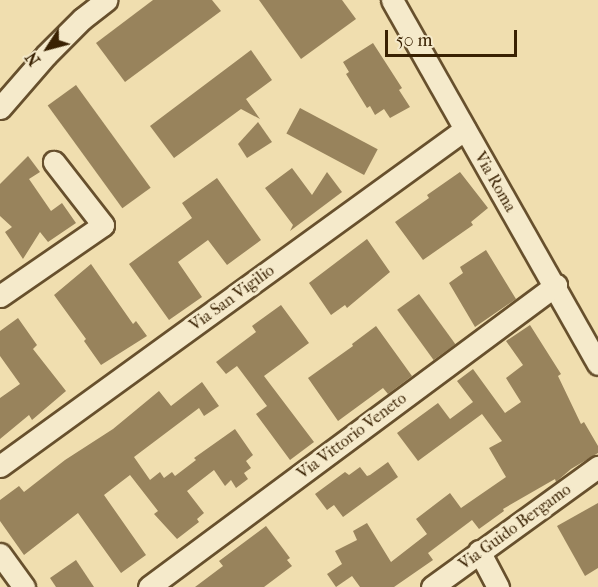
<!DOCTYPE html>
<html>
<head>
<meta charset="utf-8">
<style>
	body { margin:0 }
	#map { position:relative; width:598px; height:587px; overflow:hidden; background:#f0deaf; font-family:"IM FELL French Canon",serif }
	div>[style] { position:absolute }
	.building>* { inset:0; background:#98835c; transform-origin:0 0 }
	.roads { filter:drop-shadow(2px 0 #67502d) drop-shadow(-2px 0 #67502d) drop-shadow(0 2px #67502d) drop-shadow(0 -2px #67502d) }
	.minor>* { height:21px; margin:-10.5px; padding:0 10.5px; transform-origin:10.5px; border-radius:10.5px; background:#f5eacb }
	span { translate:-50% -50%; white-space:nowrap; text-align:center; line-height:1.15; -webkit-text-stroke:6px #f5eacb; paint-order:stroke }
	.street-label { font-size:16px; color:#392102 }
	.north { position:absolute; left:18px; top:18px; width:60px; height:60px; -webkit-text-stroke:4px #f5eacb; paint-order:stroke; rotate:234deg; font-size:16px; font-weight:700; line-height:24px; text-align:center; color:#392102 }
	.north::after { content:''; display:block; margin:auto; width:21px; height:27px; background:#392102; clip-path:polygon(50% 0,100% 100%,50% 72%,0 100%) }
	.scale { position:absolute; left:385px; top:30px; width:132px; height:27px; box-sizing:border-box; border:3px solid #392102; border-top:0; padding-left:8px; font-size:18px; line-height:21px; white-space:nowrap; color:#392102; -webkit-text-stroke:4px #f5eacb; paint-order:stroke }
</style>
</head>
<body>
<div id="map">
	<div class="building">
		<i style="clip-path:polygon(153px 0,212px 0,221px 11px,125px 82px,96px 43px)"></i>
		<i style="clip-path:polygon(259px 0,342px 0,356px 19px,301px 59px)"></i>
		<i style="clip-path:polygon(373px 43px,402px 88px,399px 90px,410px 107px,390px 118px,384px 109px,375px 115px,370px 106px,367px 108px,346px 74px,349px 72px,343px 62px)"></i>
		<i style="clip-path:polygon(251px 50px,272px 80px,246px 99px,260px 119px,241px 109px,174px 158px,150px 126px)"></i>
		<i style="left:76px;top:85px;width:127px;height:35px;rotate:54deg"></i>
		<i style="left:300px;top:108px;width:88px;height:29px;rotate:28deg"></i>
		<i style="clip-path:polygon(258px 122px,272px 142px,247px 158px,238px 144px)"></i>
		<i style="clip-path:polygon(28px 156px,40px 172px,29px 179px,51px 211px,62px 203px,76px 223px,48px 242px,40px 232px,23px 259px,5px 232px,12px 227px,0 216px,0 184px)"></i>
		<i style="clip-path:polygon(292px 168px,312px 195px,327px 172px,342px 192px,290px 231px,293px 225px,265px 188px)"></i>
		<i style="clip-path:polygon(460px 172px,488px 208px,471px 222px,473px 225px,423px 260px,395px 222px,429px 198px,427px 195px)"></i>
		<i style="clip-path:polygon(217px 178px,261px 240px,227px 265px,208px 240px,178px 262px,202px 297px,169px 320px,129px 264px,192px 218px,182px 203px)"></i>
		<i style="clip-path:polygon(367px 239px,390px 272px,347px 308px,345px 305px,331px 315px,309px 283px)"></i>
		<i style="clip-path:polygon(486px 250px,516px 299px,475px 327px,449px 283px,463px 273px,460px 267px)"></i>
		<i style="clip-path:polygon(91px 264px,133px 324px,136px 321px,147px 336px,101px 365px,84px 341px,86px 339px,54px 295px)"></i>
		<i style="left:419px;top:294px;width:62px;height:27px;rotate:54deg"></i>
		<i style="clip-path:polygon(281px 305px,309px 343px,264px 376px,314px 442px,290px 460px,256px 414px,267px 406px,237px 366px,226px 374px,216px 362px,256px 332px,252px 326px)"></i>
		<i style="clip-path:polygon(18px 318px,37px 345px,33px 349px,66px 391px,32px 420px,29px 415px,0 439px,0 398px,20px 384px,0 356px,0 331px)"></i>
		<i style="clip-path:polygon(530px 325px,561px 374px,558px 376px,581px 424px,584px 422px,598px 446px,598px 453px,571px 469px,556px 482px,555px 479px,503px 509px,504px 511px,479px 529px,472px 520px,428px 553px,433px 560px,394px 587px,360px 587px,352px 576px,336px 587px,327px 574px,342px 564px,335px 551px,357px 540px,353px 531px,367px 523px,391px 562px,427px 534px,416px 519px,450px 493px,461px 508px,506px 477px,489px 448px,502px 441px,482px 414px,418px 461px,397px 433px,438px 403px,450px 419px,473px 402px,457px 381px,473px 369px,505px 413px,521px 402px,506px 378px,523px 365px,506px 341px)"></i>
		<i style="clip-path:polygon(376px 326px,412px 376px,388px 394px,383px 388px,338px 421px,308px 378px,353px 346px,352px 344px)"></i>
		<i style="clip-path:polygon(202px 382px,219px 406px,204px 416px,199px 408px,134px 457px,150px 480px,160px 472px,164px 478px,172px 472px,175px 476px,196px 460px,194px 458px,235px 429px,253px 455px,246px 461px,251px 468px,244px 473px,248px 479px,236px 488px,231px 480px,225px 486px,214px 470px,187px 491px,204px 513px,197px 519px,199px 522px,177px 539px,154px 514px,158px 511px,130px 475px,104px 495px,146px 555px,121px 573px,78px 513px,24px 555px,0 521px,0 500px,19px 486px,24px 492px,65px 460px,113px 429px,159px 391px,171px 406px)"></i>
		<i style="clip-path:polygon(388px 462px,398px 477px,343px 517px,334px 505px,327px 510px,315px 494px,345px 472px,349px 475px,360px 467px,367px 476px,370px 475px)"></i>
		<i style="clip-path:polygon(598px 503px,598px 568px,585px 576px,557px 526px)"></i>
		<i style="clip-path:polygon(266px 526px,290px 558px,287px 560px,292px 566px,264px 587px,195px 587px,223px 566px,219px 561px)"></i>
		<i style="clip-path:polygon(76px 560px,94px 587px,56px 587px,50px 578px)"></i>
	</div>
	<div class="roads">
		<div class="minor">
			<i style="left:392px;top:0;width:418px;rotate:60.5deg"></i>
			<i style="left:0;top:108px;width:70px;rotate:-49deg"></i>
			<i style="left:46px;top:55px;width:51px;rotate:-45deg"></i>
			<i style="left:82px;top:19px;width:31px;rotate:-38deg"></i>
			<i style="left:0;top:296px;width:125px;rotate:-34.6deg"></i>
			<i style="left:103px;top:225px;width:80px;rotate:-127.9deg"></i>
			<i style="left:0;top:466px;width:574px;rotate:-35.93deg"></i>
			<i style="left:479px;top:551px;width:41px;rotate:62.2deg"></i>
			<i style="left:0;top:554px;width:41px;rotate:54deg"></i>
			<i style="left:149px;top:587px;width:507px;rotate:-36.58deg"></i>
			<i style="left:432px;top:587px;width:205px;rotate:-35.9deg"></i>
		</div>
	</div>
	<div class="street-label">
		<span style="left:495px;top:182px;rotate:60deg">Via Roma</span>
		<span style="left:232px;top:298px;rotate:-36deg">Via San Vigilio</span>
		<span style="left:352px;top:436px;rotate:-37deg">Via Vittorio Veneto</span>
		<span style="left:515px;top:527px;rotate:-36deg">Via Guido Bergamo</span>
	</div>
	<div class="north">N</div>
	<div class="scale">50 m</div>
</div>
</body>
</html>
